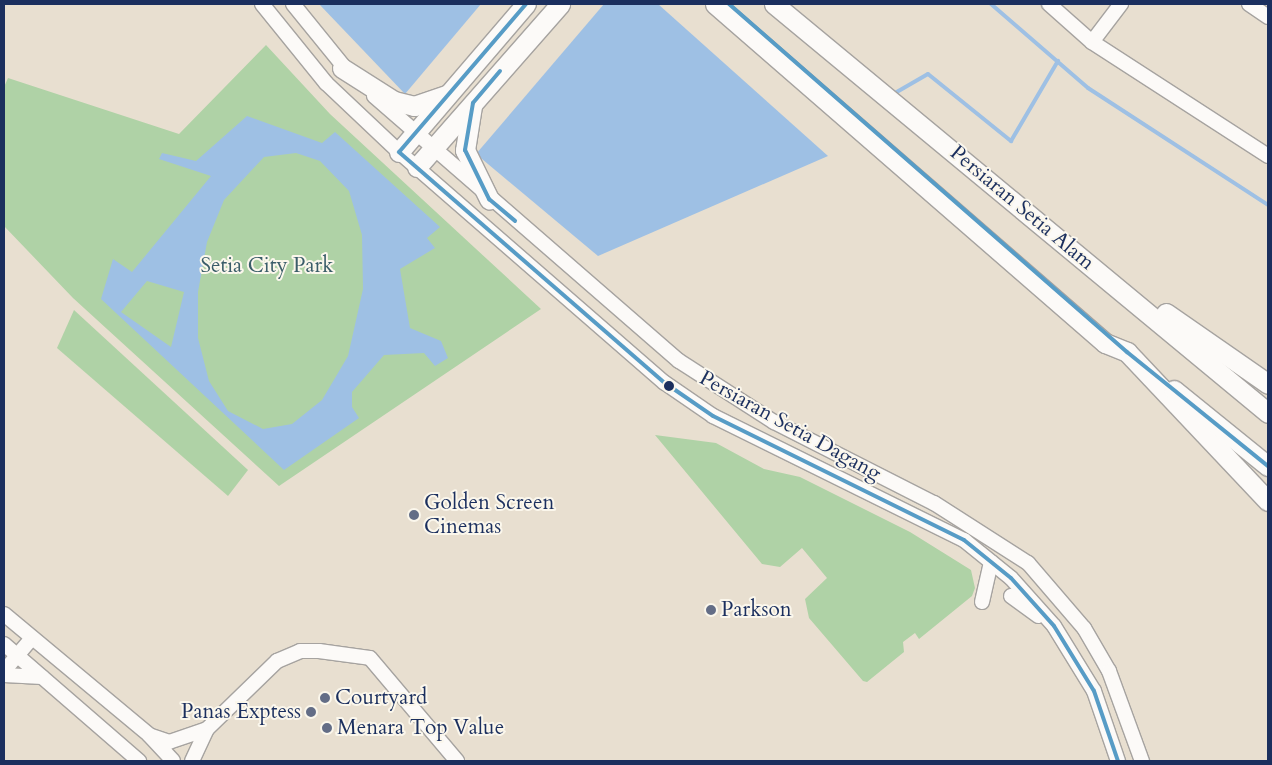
<!DOCTYPE html>
<html>
<head>
<meta charset="utf-8">
<style>
	body { margin:0 }
	#map { position:relative; width:1272px; height:765px; overflow:hidden; background:#e8dfd0; font-family:Cardo,serif }
	div>[style] { position:absolute }
	.green>* { inset:0; background:#afd2a6 }
	.water>* { inset:0; background:#9ec0e4 }
	.stream>* { height:4px; margin:-2px; padding:0 2px; transform-origin:2px; border-radius:2px; background:#9ec0e4 }
	.roads { filter:drop-shadow(1px 0 #a6a3a0) drop-shadow(-1px 0 #a6a3a0) drop-shadow(0 1px #a6a3a0) drop-shadow(0 -1px #a6a3a0) }
	.minor>* { height:14px; margin:-7px; padding:0 7px; transform-origin:7px; border-radius:7px; background:#fcfaf8 }
	.highway>* { height:19px; margin:-9.5px; padding:0 9.5px; transform-origin:9.5px; border-radius:9.5px; background:#fcfaf8 }
	.bus-1>* { height:4px; margin:-2px; padding:0 2px; transform-origin:2px; border-radius:2px; background:#579cc6 }
	.dots>* { width:14px; height:14px; translate:-50% -50%; box-sizing:border-box; border:2px solid #fbf7ec; border-radius:50% }
	span { translate:-50% -50%; white-space:nowrap; text-align:center; line-height:1.15; -webkit-text-stroke:4px #fbf7ec; paint-order:stroke }
	.street-label { font-size:21px; color:#1b2f5e }
	.park-label { font-size:21px; color:#3a5d69 }
	.poi-label { font-size:21px; color:#1b2f5e }
	.left { translate:0 -50%; text-align:left }
	.right { translate:-100% -50%; text-align:right }
	.frame { position:absolute; inset:0; border:5px solid #1b2f5e; pointer-events:none }
</style>
</head>
<body>
<div id="map">
	<div class="green">
		<i style="clip-path:polygon(266px 45px,330px 114px,541px 309px,279px 486px,73px 298px,4px 226px,4px 87px,8px 78px,179px 134px)"></i>
		<i style="clip-path:polygon(74px 310px,248px 470px,228px 496px,57px 348px)"></i>
		<i style="clip-path:polygon(655px 435px,716px 443px,764px 469px,800px 477px,910px 532px,971px 570px,975px 588px,972px 596px,919px 639px,915px 633px,903px 642px,904px 652px,867px 682px,863px 681px,809px 618px,805px 599px,827px 578px,802px 548px,780px 567px,762px 564px)"></i>
	</div>
	<div class="water">
		<i style="clip-path:polygon(319px 4px,481px 4px,405px 94px)"></i>
		<i style="clip-path:polygon(604px 4px,658px 4px,828px 156px,598px 256px,476px 154px)"></i>
		<i style="clip-path:polygon(evenodd,247px 116px,322px 143px,335px 132px,440px 227px,427px 238px,435px 248px,400px 269px,410px 328px,441px 341px,448px 358px,435px 366px,424px 353px,384px 355px,352px 392px,352px 407px,359px 418px,284px 470px,101px 299px,113px 259px,132px 272px,211px 176px,159px 159px,162px 153px,196px 161px,247px 116px,296px 153px,320px 161px,349px 191px,362px 235px,363px 289px,348px 356px,322px 400px,292px 424px,263px 429px,228px 411px,209px 381px,198px 338px,198px 292px,207px 242px,224px 200px,264px 157px,296px 153px,247px 116px,147px 281px,184px 292px,171px 347px,121px 312px,147px 281px)"></i>
	</div>
	<div class="stream">
		<i style="left:991px;top:4px;width:128px;rotate:40.9deg"></i>
		<i style="left:1088px;top:88px;width:215px;rotate:33deg"></i>
		<i style="left:895px;top:93px;width:38px;rotate:-30deg"></i>
		<i style="left:928px;top:74px;width:107px;rotate:38.9deg"></i>
		<i style="left:1011px;top:141px;width:93px;rotate:-59.6deg"></i>
	</div>
	<div class="roads">
		<div class="minor">
			<i style="left:262px;top:4px;width:102px;rotate:51deg"></i>
			<i style="left:326px;top:83px;width:100px;rotate:43.4deg"></i>
			<i style="left:399px;top:152px;width:352px;rotate:41deg"></i>
			<i style="left:665px;top:383px;width:58px;rotate:34.5deg"></i>
			<i style="left:713px;top:416px;width:280px;rotate:26.3deg"></i>
			<i style="left:964px;top:540px;width:60px;rotate:39deg"></i>
			<i style="left:1011px;top:578px;width:64px;rotate:48.1deg"></i>
			<i style="left:1054px;top:626px;width:76px;rotate:58.4deg"></i>
			<i style="left:1094px;top:691px;width:74px;rotate:71.1deg"></i>
			<i style="left:293px;top:4px;width:89px;rotate:50.9deg"></i>
			<i style="left:1049px;top:4px;width:57px;rotate:41.5deg"></i>
			<i style="left:1092px;top:42px;width:210px;rotate:32.9deg"></i>
			<i style="left:1249px;top:4px;width:23px;rotate:34deg"></i>
			<i style="left:1092px;top:42px;width:48px;rotate:-52.7deg"></i>
			<i style="left:374px;top:96px;width:404px;rotate:41deg"></i>
			<i style="left:679px;top:361px;width:113px;rotate:32.7deg"></i>
			<i style="left:774px;top:422px;width:179px;rotate:26.9deg"></i>
			<i style="left:934px;top:503px;width:112px;rotate:32.6deg"></i>
			<i style="left:1028px;top:563px;width:86px;rotate:49.3deg"></i>
			<i style="left:1084px;top:628px;width:50px;rotate:59.8deg"></i>
			<i style="left:1109px;top:671px;width:96px;rotate:69.9deg"></i>
			<i style="left:1011px;top:596px;width:34px;rotate:36deg"></i>
			<i style="left:982px;top:602px;width:41px;rotate:-77.3deg"></i>
			<i style="left:4px;top:614px;width:189px;rotate:39.8deg"></i>
			<i style="left:149px;top:735px;width:35px;rotate:47deg"></i>
			<i style="left:4px;top:644px;width:179px;rotate:40.9deg"></i>
			<i style="left:4px;top:671px;width:43px;rotate:-49.7deg"></i>
			<i style="left:4px;top:675px;width:38px;rotate:3deg"></i>
			<i style="left:152px;top:736px;width:18px;rotate:19deg"></i>
			<i style="left:169px;top:742px;width:40px;rotate:-18.9deg"></i>
			<i style="left:192px;top:761px;width:35px;rotate:-65deg"></i>
			<i style="left:207px;top:729px;width:98px;rotate:-44.2deg"></i>
			<i style="left:277px;top:661px;width:25px;rotate:-23deg"></i>
			<i style="left:300px;top:651px;width:19px"></i>
			<i style="left:319px;top:651px;width:51px;rotate:7.8deg"></i>
			<i style="left:370px;top:658px;width:135px;rotate:49.8deg"></i>
		</div>
		<div class="highway">
			<i style="left:715px;top:4px;width:517px;rotate:41deg"></i>
			<i style="left:1105px;top:343px;width:24px;rotate:22deg"></i>
			<i style="left:1127px;top:352px;width:205px;rotate:46.6deg"></i>
			<i style="left:774px;top:4px;width:641px;rotate:39.62deg"></i>
			<i style="left:342px;top:68px;width:62px;rotate:32.4deg"></i>
			<i style="left:394px;top:101px;width:21px;rotate:14deg"></i>
			<i style="left:414px;top:106px;width:34px;rotate:-19deg"></i>
			<i style="left:472px;top:106px;width:45px;rotate:99deg"></i>
			<i style="left:465px;top:150px;width:55px;rotate:63.9deg"></i>
			<i style="left:399px;top:152px;width:195px;rotate:-49.4deg"></i>
			<i style="left:417px;top:167px;width:217px;rotate:-48.7deg"></i>
			<i style="left:1166px;top:313px;width:124px;rotate:34.8deg"></i>
			<i style="left:1174px;top:390px;width:121px;rotate:39deg"></i>
		</div>
	</div>
	<div class="bus-1">
		<i style="left:526px;top:4px;width:195px;rotate:130.6deg"></i>
		<i style="left:399px;top:152px;width:352px;rotate:41deg"></i>
		<i style="left:665px;top:383px;width:58px;rotate:34.5deg"></i>
		<i style="left:713px;top:416px;width:280px;rotate:26.3deg"></i>
		<i style="left:964px;top:540px;width:60px;rotate:39deg"></i>
		<i style="left:1011px;top:578px;width:64px;rotate:48.1deg"></i>
		<i style="left:1054px;top:626px;width:76px;rotate:58.4deg"></i>
		<i style="left:1094px;top:691px;width:74px;rotate:71.1deg"></i>
		<i style="left:729px;top:4px;width:529px;rotate:41.17deg"></i>
		<i style="left:1127px;top:352px;width:181px;rotate:39deg"></i>
		<i style="left:500px;top:71px;width:42px;rotate:130.2deg"></i>
		<i style="left:473px;top:103px;width:48px;rotate:99.7deg"></i>
		<i style="left:465px;top:150px;width:55px;rotate:63.9deg"></i>
		<i style="left:489px;top:199px;width:34px;rotate:40deg"></i>
	</div>
	<div class="dots">
		<i style="left:669px;top:386px;background:#1b2f5e"></i>
		<i style="left:414px;top:515px;background:#636d86"></i>
		<i style="left:711px;top:610px;background:#636d86"></i>
		<i style="left:325px;top:698px;background:#636d86"></i>
		<i style="left:311px;top:712px;background:#636d86"></i>
		<i style="left:327px;top:728px;background:#636d86"></i>
	</div>
	<div class="street-label">
		<span style="left:1022px;top:208px;rotate:40deg">Persiaran Setia Alam</span>
		<span style="left:790px;top:426px;rotate:29deg">Persiaran Setia Dagang</span>
	</div>
	<div class="park-label">
		<span style="left:267px;top:266px">Setia City Park</span>
	</div>
	<div class="poi-label">
		<span class="left" style="left:424px;top:515px">Golden Screen<br>Cinemas</span>
		<span class="left" style="left:721px;top:610px">Parkson</span>
		<span class="left" style="left:335px;top:698px">Courtyard</span>
		<span class="right" style="left:301px;top:712px">Panas Exptess</span>
		<span class="left" style="left:337px;top:728px">Menara Top Value</span>
	</div>
	<div class="frame"></div>
</div>
</body>
</html>
